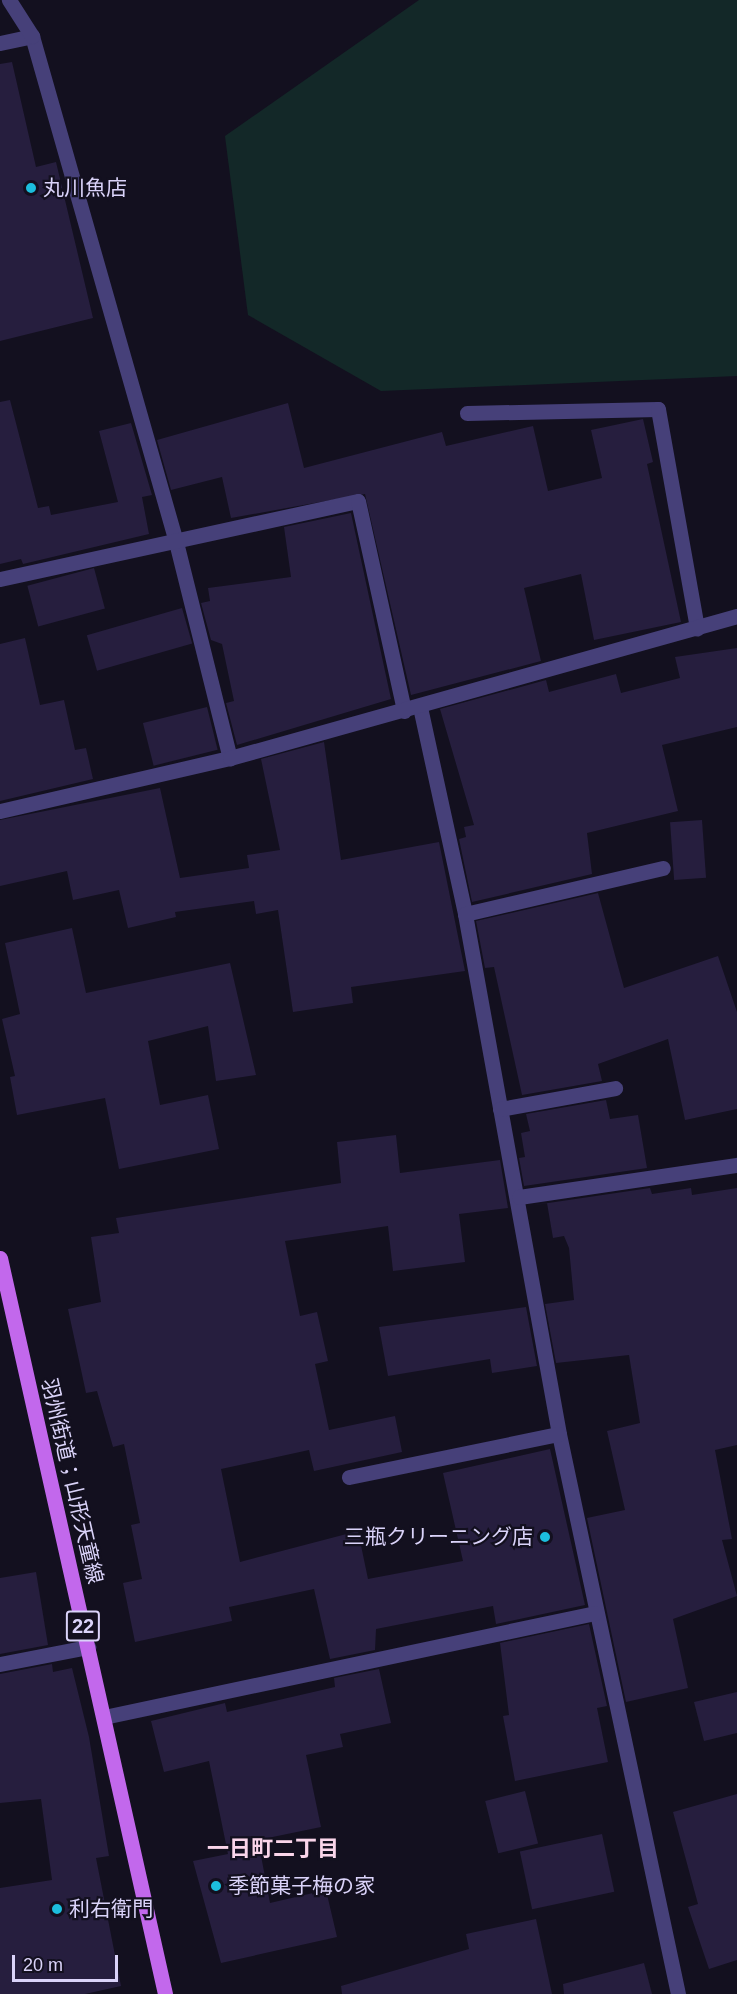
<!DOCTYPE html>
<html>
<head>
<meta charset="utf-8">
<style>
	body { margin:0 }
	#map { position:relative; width:737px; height:1994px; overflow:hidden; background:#13101f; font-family:Arial,"Noto Sans JP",sans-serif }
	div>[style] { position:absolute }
	.green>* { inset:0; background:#132828 }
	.building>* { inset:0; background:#261e3e; transform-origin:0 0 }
	.lane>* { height:15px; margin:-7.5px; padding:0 7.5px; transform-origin:7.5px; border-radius:7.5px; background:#464079 }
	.primary>* { height:15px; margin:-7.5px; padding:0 7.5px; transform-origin:7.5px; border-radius:7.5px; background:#c268ec }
	.dots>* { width:16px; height:16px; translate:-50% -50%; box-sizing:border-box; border:3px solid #13101f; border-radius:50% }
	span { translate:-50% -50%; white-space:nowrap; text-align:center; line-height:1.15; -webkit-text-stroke:4.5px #13101f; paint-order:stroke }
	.shield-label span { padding:2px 4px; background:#13101f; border:2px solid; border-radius:4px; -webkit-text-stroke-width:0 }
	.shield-label { font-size:20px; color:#dad3f9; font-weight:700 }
	.poi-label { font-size:21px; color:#dad3f9 }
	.left { translate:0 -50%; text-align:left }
	.right { translate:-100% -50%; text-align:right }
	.street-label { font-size:21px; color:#dad3f9 }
	.neighbourhood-label { font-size:22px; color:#fad5ea; font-weight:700 }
	.scale { position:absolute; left:12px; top:1955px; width:106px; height:27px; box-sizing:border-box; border:3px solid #dad3f9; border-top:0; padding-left:8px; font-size:18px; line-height:21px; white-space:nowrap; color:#dad3f9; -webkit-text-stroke:4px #13101f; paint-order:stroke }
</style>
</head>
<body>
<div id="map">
	<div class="green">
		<i style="clip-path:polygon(419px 0,737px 0,737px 376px,381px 391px,248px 315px,225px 136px)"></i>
	</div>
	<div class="building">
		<i style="clip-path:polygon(12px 62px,36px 167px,56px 162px,93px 318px,0 341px,0 64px)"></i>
		<i style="clip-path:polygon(10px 400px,38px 508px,49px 506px,51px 515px,118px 502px,99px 431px,131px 423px,152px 495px,142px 497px,149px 534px,23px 564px,21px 559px,0 564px,0 402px)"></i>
		<i style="clip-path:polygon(288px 403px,304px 468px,442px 432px,446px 446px,533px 426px,548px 491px,602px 478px,591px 430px,643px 419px,653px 462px,647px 464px,681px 622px,594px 640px,581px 574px,524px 588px,541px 661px,411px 695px,365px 494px,231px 518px,222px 477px,171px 490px,157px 440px)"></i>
		<i style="clip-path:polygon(351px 513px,391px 699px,237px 745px,226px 703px,234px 701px,222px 644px,211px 640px,201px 603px,210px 601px,208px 588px,291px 577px,284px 527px)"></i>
		<i style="left:94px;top:568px;width:42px;height:69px;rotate:75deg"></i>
		<i style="left:182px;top:608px;width:37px;height:99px;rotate:74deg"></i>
		<i style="clip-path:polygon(25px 638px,40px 705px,64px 700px,75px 750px,86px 748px,93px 779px,0 801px,0 644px)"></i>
		<i style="clip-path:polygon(737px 648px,737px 727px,662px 745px,678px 811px,587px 833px,592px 874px,472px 902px,459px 839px,466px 837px,464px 827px,474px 825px,440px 709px,546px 680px,549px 692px,616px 674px,621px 693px,680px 678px,675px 657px)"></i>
		<i style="left:207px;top:707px;width:44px;height:66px;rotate:76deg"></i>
		<i style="clip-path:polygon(324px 742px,341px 860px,439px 842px,465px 971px,351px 987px,353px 1003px,293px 1012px,278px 910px,256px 914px,254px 901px,175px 912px,176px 917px,128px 928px,119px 890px,73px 900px,67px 871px,0 886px,0 820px,160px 788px,180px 878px,249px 868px,247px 855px,280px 850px,261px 759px)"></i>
		<i style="left:702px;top:820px;width:58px;height:32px;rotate:86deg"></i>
		<i style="clip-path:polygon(598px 893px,624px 988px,718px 956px,737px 1012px,737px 1109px,685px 1120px,668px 1039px,598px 1064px,602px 1081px,522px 1095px,494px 967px,485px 968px,476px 921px)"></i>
		<i style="clip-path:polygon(72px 928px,86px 993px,230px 963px,256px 1075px,216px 1081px,208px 1026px,148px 1041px,160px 1105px,208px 1095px,219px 1149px,119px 1169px,105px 1098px,17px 1115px,10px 1077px,15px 1076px,2px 1019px,20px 1014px,5px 943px)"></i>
		<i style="clip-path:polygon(606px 1100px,610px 1119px,638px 1115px,647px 1168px,524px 1186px,519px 1158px,525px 1157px,521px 1133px,530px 1131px,526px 1114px)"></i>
		<i style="clip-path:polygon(396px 1135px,400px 1173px,500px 1160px,508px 1208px,459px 1214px,465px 1262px,393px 1271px,388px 1226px,285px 1241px,300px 1316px,317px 1312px,328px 1361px,315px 1364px,329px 1430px,395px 1416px,402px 1452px,314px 1471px,309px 1450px,221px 1469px,240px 1562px,358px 1531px,368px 1579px,463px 1561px,443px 1473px,550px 1449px,585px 1605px,496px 1624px,493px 1606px,376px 1629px,375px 1650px,330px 1659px,314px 1589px,229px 1607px,232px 1621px,135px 1642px,123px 1583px,142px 1579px,131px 1525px,140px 1523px,124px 1444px,113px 1447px,97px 1391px,86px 1393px,68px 1309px,101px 1302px,91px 1237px,119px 1233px,116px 1218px,341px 1183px,337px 1142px)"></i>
		<i style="clip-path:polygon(650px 1188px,652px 1194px,691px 1188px,692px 1195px,737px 1188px,737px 1445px,715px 1450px,732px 1539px,722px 1540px,737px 1596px,673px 1619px,688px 1688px,626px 1702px,587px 1518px,625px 1510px,607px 1431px,640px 1423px,629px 1355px,556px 1363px,545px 1304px,574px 1300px,569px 1248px,564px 1236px,553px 1238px,547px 1203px,528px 1206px)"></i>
		<i style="clip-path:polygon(526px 1307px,537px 1366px,492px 1373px,490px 1359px,388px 1376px,379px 1327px)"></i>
		<i style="clip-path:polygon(36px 1572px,48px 1645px,0 1654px,0 1578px)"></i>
		<i style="clip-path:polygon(589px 1624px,607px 1706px,597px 1708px,608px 1762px,515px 1781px,503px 1716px,509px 1715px,500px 1643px)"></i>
		<i style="clip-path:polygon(52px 1664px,53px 1672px,72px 1668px,89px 1737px,109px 1856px,96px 1858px,121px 1986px,85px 1994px,0 1994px,0 1888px,52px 1880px,41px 1799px,0 1803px,0 1674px)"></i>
		<i style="clip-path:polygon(379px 1669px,391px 1723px,340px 1734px,343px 1747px,306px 1755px,321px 1827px,258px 1840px,270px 1903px,326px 1890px,337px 1937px,221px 1963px,193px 1861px,228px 1854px,209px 1761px,164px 1772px,151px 1721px,225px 1703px,227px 1712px,335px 1687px,334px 1678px)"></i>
		<i style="clip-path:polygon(737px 1692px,737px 1733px,704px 1741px,694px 1702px)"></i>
		<i style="left:525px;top:1791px;width:54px;height:41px;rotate:76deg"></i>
		<i style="clip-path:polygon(737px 1794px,737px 1960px,709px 1969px,688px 1907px,698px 1904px,673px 1812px)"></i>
		<i style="left:602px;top:1834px;width:59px;height:84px;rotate:78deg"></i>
		<i style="clip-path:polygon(536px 1919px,552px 1994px,342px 1994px,341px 1986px,469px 1949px,466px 1934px)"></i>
		<i style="clip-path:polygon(644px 1963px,652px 1994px,564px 1994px,563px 1984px)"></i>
	</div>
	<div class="lane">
		<i style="left:32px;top:36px;width:526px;rotate:74.11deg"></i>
		<i style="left:176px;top:542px;width:223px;rotate:76deg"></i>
		<i style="left:0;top:43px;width:33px;rotate:-12deg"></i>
		<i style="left:32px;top:36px;width:43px;rotate:-122.6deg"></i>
		<i style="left:467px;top:413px;width:191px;rotate:-1.2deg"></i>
		<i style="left:658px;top:409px;width:223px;rotate:79.9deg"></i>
		<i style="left:0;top:579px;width:366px;rotate:-12.3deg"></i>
		<i style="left:358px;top:501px;width:215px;rotate:77.6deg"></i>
		<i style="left:420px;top:707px;width:212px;rotate:77.7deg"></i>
		<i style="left:465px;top:914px;width:528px;rotate:79.75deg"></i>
		<i style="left:559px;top:1434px;width:573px;rotate:78deg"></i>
		<i style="left:0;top:811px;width:236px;rotate:-13deg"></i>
		<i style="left:230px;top:758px;width:527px;rotate:-15.65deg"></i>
		<i style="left:465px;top:914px;width:203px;rotate:-13.1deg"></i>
		<i style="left:500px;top:1109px;width:117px;rotate:-10.3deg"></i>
		<i style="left:519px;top:1197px;width:220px;rotate:-8.4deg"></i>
		<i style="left:349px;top:1477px;width:214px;rotate:-11.6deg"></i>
		<i style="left:0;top:1664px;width:90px;rotate:-10.9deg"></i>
		<i style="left:104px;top:1717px;width:502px;rotate:-11.96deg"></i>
	</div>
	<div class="primary">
		<i style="left:0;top:1258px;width:754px;rotate:77.36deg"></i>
	</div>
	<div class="dots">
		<i style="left:31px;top:188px;background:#1cbedd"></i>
		<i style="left:545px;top:1537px;background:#1cbedd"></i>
		<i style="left:216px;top:1886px;background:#1cbedd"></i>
		<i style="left:57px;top:1909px;background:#1cbedd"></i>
	</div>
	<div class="shield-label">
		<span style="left:83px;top:1626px">22</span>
	</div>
	<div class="poi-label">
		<span class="left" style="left:43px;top:188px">丸川魚店</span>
		<span class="right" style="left:533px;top:1537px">三瓶クリーニング店</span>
		<span class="left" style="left:228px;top:1886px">季節菓子梅の家</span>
		<span class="left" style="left:69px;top:1909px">利右衛門</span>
	</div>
	<div class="street-label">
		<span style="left:72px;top:1481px;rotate:77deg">羽州街道；山形天童線</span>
	</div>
	<div class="neighbourhood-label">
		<span style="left:273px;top:1849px">一日町二丁目</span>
	</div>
	<div class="scale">20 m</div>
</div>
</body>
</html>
